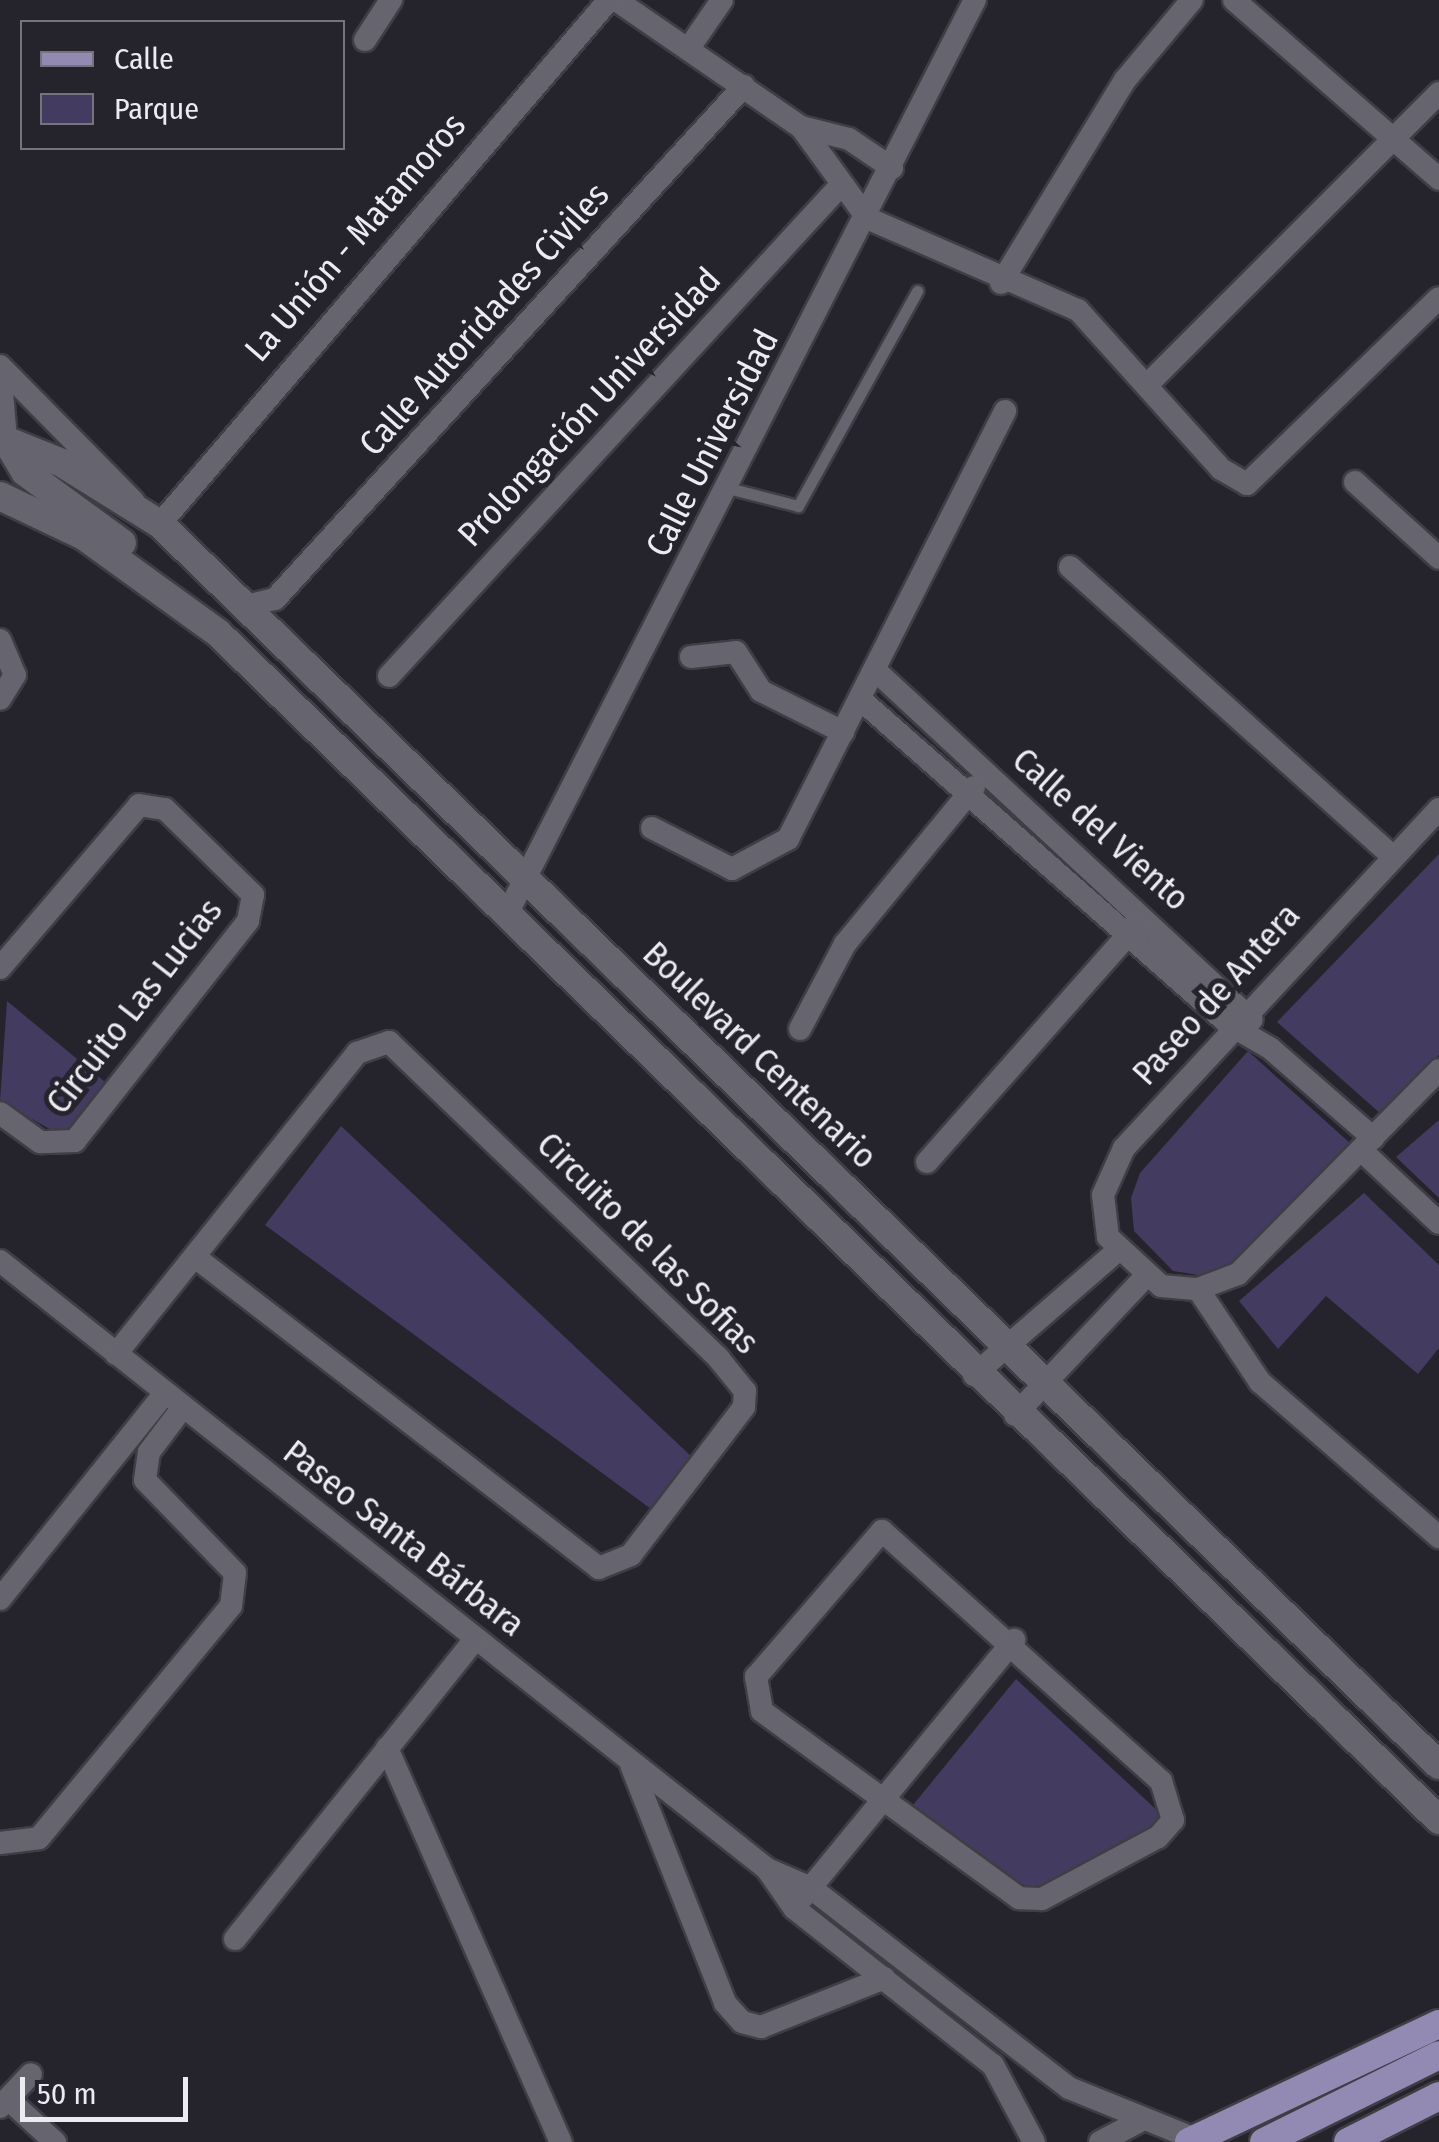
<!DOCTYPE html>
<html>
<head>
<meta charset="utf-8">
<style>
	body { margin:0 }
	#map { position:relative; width:1439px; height:2142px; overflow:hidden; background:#25232c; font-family:"Fira Sans Condensed",sans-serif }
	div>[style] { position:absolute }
	.green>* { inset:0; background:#443b61 }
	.roads { filter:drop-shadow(2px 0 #3f3d45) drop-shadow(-2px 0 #3f3d45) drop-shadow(0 2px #3f3d45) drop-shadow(0 -2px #3f3d45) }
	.service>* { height:11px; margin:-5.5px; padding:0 5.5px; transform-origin:5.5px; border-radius:5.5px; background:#66656f }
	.minor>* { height:22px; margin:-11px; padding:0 11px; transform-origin:11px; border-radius:11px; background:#66656f }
	.secondary>* { height:28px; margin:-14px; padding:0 14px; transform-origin:14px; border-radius:14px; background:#66656f }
	.primary>* { height:28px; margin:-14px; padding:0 14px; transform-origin:14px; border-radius:14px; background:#928ab3 }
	span { translate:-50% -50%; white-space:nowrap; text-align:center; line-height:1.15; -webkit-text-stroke:10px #25232c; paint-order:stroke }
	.street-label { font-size:35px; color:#ecebf1 }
	.legend { position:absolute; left:20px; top:20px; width:325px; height:130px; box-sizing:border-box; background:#25232c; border:2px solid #75737b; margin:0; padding:12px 18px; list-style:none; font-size:30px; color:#ecebf1 }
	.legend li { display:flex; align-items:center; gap:20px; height:50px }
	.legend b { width:50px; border:2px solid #75737b }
	.scale { position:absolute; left:20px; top:2077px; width:168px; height:45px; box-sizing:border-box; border:5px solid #ecebf1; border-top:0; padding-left:12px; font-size:30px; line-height:35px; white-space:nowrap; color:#ecebf1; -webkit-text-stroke:8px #25232c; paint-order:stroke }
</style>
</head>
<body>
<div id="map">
	<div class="green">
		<i style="clip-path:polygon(1439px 854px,1439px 1055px,1381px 1114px,1277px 1022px)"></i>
		<i style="clip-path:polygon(7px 1001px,105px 1082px,62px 1136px,0 1101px)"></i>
		<i style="clip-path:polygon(1248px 1051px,1352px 1145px,1236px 1263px,1198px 1275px,1173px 1271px,1134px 1231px,1131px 1198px,1140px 1173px)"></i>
		<i style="clip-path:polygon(1439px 1120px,1439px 1198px,1396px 1157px)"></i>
		<i style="clip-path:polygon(341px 1126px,692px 1457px,651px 1509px,265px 1225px)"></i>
		<i style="clip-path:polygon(1364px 1193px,1439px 1265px,1439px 1348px,1418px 1374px,1326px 1296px,1278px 1349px,1239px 1301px)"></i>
		<i style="clip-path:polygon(1016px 1679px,1161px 1814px,1150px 1832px,1045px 1885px,1020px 1887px,913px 1805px)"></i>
	</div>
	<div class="roads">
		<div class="service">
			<i style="left:728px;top:488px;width:72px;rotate:14.4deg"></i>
			<i style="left:798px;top:506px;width:246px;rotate:-61deg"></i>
		</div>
		<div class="minor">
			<i style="left:616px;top:0;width:224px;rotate:34.5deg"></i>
			<i style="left:801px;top:127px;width:49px;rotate:14deg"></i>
			<i style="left:849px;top:139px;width:52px;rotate:34deg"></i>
			<i style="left:1234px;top:0;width:272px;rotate:41.1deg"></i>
			<i style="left:365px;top:40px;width:48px;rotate:-57deg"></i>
			<i style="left:689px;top:48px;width:58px;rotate:-55.5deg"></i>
			<i style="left:801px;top:127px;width:112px;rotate:54deg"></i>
			<i style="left:867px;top:218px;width:230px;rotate:23.6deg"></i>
			<i style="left:1078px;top:310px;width:214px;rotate:48deg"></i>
			<i style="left:1221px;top:469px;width:30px;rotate:30deg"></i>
			<i style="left:1247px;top:484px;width:267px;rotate:-44.1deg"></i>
			<i style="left:1001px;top:283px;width:238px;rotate:-58.6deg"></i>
			<i style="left:1125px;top:80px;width:104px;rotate:-50.1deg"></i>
			<i style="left:0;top:366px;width:190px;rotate:45.4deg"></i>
			<i style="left:0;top:368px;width:72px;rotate:85.2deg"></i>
			<i style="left:1147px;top:385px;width:413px;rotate:-45deg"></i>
			<i style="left:1355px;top:482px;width:113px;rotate:42.1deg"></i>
			<i style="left:160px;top:524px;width:690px;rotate:-49.41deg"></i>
			<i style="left:1070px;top:567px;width:433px;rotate:41.9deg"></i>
			<i style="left:246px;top:606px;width:30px;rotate:-14deg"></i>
			<i style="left:275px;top:599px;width:695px;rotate:-47.57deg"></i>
			<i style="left:0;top:640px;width:38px;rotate:67deg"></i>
			<i style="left:15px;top:675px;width:28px;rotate:122deg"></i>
			<i style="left:691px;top:657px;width:45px;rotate:-6.3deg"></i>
			<i style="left:736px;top:652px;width:46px;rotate:57.3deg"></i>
			<i style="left:761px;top:691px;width:92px;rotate:26.6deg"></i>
			<i style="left:875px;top:670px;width:514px;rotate:42.87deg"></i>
			<i style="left:389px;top:676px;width:667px;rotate:-47.37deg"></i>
			<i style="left:860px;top:699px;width:493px;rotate:41.4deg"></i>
			<i style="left:1230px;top:1025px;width:46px;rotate:29.9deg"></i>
			<i style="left:1270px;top:1048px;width:137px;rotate:41.1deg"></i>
			<i style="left:1439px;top:809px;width:463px;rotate:132.9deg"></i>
			<i style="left:1124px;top:1148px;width:51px;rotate:114.1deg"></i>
			<i style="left:1103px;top:1195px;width:42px;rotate:83.2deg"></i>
			<i style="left:1108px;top:1237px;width:72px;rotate:42.8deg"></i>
			<i style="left:1161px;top:1286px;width:37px;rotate:5deg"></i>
			<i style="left:1198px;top:1289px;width:43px;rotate:-20.6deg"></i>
			<i style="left:1238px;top:1274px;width:286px;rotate:-45.4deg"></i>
			<i style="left:652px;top:828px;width:90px;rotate:27.1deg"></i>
			<i style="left:732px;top:869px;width:64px;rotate:-28.2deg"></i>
			<i style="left:788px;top:839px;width:480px;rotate:-63.1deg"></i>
			<i style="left:506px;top:916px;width:1029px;rotate:-62.89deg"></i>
			<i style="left:0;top:968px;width:214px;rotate:-49.5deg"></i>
			<i style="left:139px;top:805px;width:26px;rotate:9deg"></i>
			<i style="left:165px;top:809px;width:123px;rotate:44.3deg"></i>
			<i style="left:253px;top:895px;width:26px;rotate:101deg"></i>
			<i style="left:248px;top:921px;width:280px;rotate:128.2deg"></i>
			<i style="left:75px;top:1141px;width:35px;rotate:178deg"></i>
			<i style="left:40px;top:1142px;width:49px;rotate:-144.1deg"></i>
			<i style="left:800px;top:1029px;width:96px;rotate:-62.1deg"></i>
			<i style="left:845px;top:944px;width:203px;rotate:-50.6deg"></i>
			<i style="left:1361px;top:1150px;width:107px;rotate:43.1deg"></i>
			<i style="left:927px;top:1162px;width:317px;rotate:-48.5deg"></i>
			<i style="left:0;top:1261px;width:979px;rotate:38.4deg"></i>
			<i style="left:767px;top:1869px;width:48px;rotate:23.4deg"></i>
			<i style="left:811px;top:1888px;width:326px;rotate:37.8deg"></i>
			<i style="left:1069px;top:2088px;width:136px;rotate:22deg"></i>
			<i style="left:1198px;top:1289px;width:112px;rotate:56.3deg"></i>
			<i style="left:1260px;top:1382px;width:237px;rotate:40.9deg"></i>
			<i style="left:116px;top:1354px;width:386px;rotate:-51.3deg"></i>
			<i style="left:357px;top:1053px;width:34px;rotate:-19deg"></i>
			<i style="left:389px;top:1042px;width:458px;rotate:43.8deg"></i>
			<i style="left:719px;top:1359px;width:41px;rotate:50.9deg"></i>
			<i style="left:745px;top:1391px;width:16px;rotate:94deg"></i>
			<i style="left:744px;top:1407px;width:186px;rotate:127.4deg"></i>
			<i style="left:631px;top:1555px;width:35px;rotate:158deg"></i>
			<i style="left:599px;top:1568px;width:510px;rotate:-142.41deg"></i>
			<i style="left:974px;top:1375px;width:189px;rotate:-40.9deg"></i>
			<i style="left:1015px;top:1415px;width:188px;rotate:-46.7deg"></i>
			<i style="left:882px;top:1531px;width:375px;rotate:41.9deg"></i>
			<i style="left:1161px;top:1781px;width:41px;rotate:72.9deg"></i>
			<i style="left:1173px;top:1820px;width:23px;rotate:131deg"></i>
			<i style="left:1158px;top:1837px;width:132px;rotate:151.9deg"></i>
			<i style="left:1042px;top:1899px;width:23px;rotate:-178deg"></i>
			<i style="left:1019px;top:1898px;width:318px;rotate:-144deg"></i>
			<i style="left:762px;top:1711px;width:35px;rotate:-100deg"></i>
			<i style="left:756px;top:1677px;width:193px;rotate:-49.2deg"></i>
			<i style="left:0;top:1599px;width:264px;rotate:-51.3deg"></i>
			<i style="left:387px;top:1748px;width:431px;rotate:66.2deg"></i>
			<i style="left:631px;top:1765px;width:256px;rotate:68.4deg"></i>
			<i style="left:725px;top:2003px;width:25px;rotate:48deg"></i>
			<i style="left:742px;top:2022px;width:20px;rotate:15deg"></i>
			<i style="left:761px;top:2027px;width:133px;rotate:-21.6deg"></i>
			<i style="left:0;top:1843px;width:39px;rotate:-7deg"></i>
			<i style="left:39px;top:1838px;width:301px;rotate:-50.4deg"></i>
			<i style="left:231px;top:1606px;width:33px;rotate:-83deg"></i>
			<i style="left:235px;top:1573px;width:129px;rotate:-134.1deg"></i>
			<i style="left:145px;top:1480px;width:28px;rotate:-82deg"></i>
			<i style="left:149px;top:1452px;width:56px;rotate:-52.9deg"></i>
			<i style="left:769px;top:1872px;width:44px;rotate:55.2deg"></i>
			<i style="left:794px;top:1908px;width:253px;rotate:38.3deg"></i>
			<i style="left:993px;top:2065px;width:87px;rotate:62deg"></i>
			<i style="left:803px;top:1897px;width:333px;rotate:-50.6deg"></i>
			<i style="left:235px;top:1939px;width:384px;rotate:-51.3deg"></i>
			<i style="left:8px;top:2099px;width:64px;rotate:42.5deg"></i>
			<i style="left:0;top:2107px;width:45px;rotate:-46.8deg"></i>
			<i style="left:1100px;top:2142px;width:43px;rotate:-27.8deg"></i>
		</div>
		<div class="secondary">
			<i style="left:0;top:438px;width:67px;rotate:22deg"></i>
			<i style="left:62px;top:463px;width:115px;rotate:31.9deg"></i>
			<i style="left:160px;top:524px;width:1782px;rotate:44.14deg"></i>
			<i style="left:6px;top:440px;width:37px;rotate:59deg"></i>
			<i style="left:25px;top:472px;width:120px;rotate:36.2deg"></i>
			<i style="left:0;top:496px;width:93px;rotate:25.5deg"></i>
			<i style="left:84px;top:536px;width:165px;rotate:35.9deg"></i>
			<i style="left:218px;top:633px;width:1703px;rotate:44.19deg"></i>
		</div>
		<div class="primary">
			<i style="left:1189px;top:2142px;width:276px;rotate:-25.3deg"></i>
			<i style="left:1264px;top:2142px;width:195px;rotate:-26.4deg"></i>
			<i style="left:1348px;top:2142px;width:102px;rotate:-26.8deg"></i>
		</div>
	</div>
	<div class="street-label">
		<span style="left:355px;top:237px;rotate:-49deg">La Unión - Matamoros</span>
		<span style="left:484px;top:319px;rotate:-48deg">Calle Autoridades Civiles</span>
		<span style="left:589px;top:407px;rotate:-47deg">Prolongación Universidad</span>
		<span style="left:712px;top:443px;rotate:-63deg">Calle Universidad</span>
		<span style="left:1101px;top:829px;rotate:42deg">Calle del Viento</span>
		<span style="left:1216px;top:994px;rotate:-48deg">Paseo de Antera</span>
		<span style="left:134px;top:1006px;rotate:-52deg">Circuito Las Lucias</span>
		<span style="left:760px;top:1055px;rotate:44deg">Boulevard Centenario</span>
		<span style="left:648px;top:1243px;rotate:45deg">Circuito de las Sofias</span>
		<span style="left:404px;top:1538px;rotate:38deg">Paseo Santa Bárbara</span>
	</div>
	<ul class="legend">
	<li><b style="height:12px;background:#928ab3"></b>Calle</li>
	<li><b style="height:28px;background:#443b61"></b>Parque</li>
	</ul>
	<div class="scale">50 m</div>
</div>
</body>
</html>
